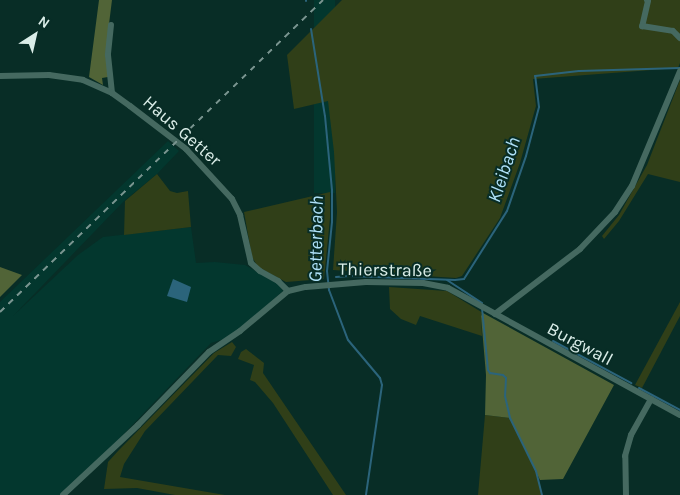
<!DOCTYPE html>
<meta charset="utf-8">
<style>
body{margin:0}
#map{position:relative;width:680px;height:495px;overflow:hidden;background:#082d26;font-family:Karla,sans-serif}
div>[style]{position:absolute}
.built>*{inset:0;background:#03372e;transform-origin:0 0}
.green>*{inset:0;background:#303f18}
.forest>*{inset:0;background:#516437}
.water>*{inset:0;background:#2b647b}
.stream>*{height:2px;margin:-1px;padding:0 1px;transform-origin:1px;border-radius:1px;background:#2b647b}
.minor>*{height:6px;margin:-3px;padding:0 3px;transform-origin:3px;border-radius:3px;background:#456960}
.rail>*{height:2px;margin-top:-1px;transform-origin:0;background:repeating-linear-gradient(90deg,#7a9590 0 6px,transparent 0 12px)}
span{translate:-50% -50%;white-space:nowrap;text-align:center;line-height:1.15;-webkit-text-stroke:4px #082d26;paint-order:stroke}
.street-label{font-size:18px;color:#daede8}
.water-label{font-size:19px;color:#afe1f8;font-style:italic}
.north{position:absolute;left:10px;top:10px;width:50px;height:50px;-webkit-text-stroke:4px #082d26;paint-order:stroke;rotate:35deg;font-size:14px;font-weight:700;line-height:20px;text-align:center;color:#daede8}
.north::after{content:'';display:block;margin:auto;width:18px;height:22px;background:#daede8;clip-path:polygon(50% 0,100% 100%,50% 72%,0 100%)}
</style>
<div id="map">
<div class="built">
<div style="left:314px;top:0;width:21px;height:193px"></div>
<div style="clip-path:polygon(168px 141px,179px 151px,157px 174px,124px 201px,13px 316px,78px 255px,103px 237px,191px 227px,196px 263px,215px 262px,245px 265px,278px 284px,283px 291px,241px 328px,224px 339px,211px 343px,116px 442px,59px 495px,0 495px,0 302px)"></div>
</div>
<div class="green">
<div style="clip-path:polygon(342px 0,680px 0,680px 63px,678px 68px,533px 79px,536px 106px,520px 163px,500px 218px,462px 276px,456px 278px,333px 270px,337px 212px,334px 152px,328px 101px,294px 109px,287px 55px)"></div>
<div style="clip-path:polygon(680px 80px,680px 182px,648px 174px,619px 221px,604px 239px,602px 236px,619px 215px,647px 165px)"></div>
<div style="clip-path:polygon(157px 174px,170px 191px,177px 193px,188px 191px,191px 227px,124px 235px,125px 201px)"></div>
<div style="clip-path:polygon(330px 192px,330px 218px,324px 279px,286px 282px,258px 267px,252px 257px,244px 212px)"></div>
<div style="clip-path:polygon(389px 287px,447px 291px,483px 313px,481px 316px,482px 336px,420px 316px,416px 325px,401px 319px,390px 309px)"></div>
<div style="clip-path:polygon(680px 302px,680px 316px,642px 388px,635px 385px)"></div>
<div style="clip-path:polygon(232px 342px,236px 347px,231px 356px,218px 355px,145px 431px,124px 464px,120px 477px,225px 495px,175px 495px,137px 488px,104px 489px,108px 462px,118px 451px,214px 353px)"></div>
<div style="clip-path:polygon(246px 349px,264px 363px,263px 373px,346px 495px,333px 495px,273px 403px,255px 382px,250px 380px,254px 365px,238px 359px,241px 352px)"></div>
<div style="clip-path:polygon(485px 415px,510px 418px,536px 471px,542px 495px,478px 495px)"></div>
</div>
<div class="forest">
<div style="clip-path:polygon(99px 0,112px 0,109px 24px,108px 77px,102px 78px,103px 85px,89px 77px)"></div>
<div style="clip-path:polygon(0 267px,22px 275px,0 297px)"></div>
<div style="clip-path:polygon(483px 313px,614px 385px,563px 479px,540px 480px,510px 418px,485px 415px,486px 375px,481px 316px)"></div>
</div>
<div class="water">
<div style="clip-path:polygon(173px 279px,191px 287px,187px 302px,167px 296px)"></div>
</div>
<div class="stream">
<div style="left:306px;top:0;width:1px;rotate:90deg"></div>
<div style="left:311px;top:29px;width:88px;rotate:80.9deg"></div>
<div style="left:325px;top:116px;width:74px;rotate:84.6deg"></div>
<div style="left:332px;top:190px;width:32px;rotate:90deg"></div>
<div style="left:332px;top:222px;width:49px;rotate:95.8deg"></div>
<div style="left:327px;top:271px;width:19px;rotate:84deg"></div>
<div style="left:329px;top:290px;width:53px;rotate:69.2deg"></div>
<div style="left:348px;top:340px;width:50px;rotate:49.9deg"></div>
<div style="left:380px;top:378px;width:7px;rotate:74deg"></div>
<div style="left:382px;top:385px;width:111px;rotate:98.3deg"></div>
<div style="left:336px;top:277px;width:13px;rotate:-4deg"></div>
<div style="left:349px;top:276px;width:106px;rotate:2.2deg"></div>
<div style="left:455px;top:280px;width:9px;rotate:-6deg"></div>
<div style="left:464px;top:279px;width:80px;rotate:-57.7deg"></div>
<div style="left:507px;top:211px;width:58px;rotate:-70.9deg"></div>
<div style="left:526px;top:156px;width:51px;rotate:-75.1deg"></div>
<div style="left:539px;top:107px;width:31px;rotate:-97deg"></div>
<div style="left:535px;top:76px;width:44px;rotate:-6.5deg"></div>
<div style="left:579px;top:71px;width:101px;rotate:-1.7deg"></div>
<div style="left:447px;top:280px;width:42px;rotate:33.3deg"></div>
<div style="left:482px;top:308px;width:62px;rotate:84.5deg"></div>
<div style="left:488px;top:370px;width:4px;rotate:56deg"></div>
<div style="left:490px;top:373px;width:13px;rotate:9deg"></div>
<div style="left:503px;top:375px;width:4px;rotate:45deg"></div>
<div style="left:506px;top:378px;width:18px;rotate:93deg"></div>
<div style="left:505px;top:396px;width:23px;rotate:77deg"></div>
<div style="left:510px;top:418px;width:59px;rotate:63.9deg"></div>
<div style="left:536px;top:471px;width:25px;rotate:76deg"></div>
<div style="left:553px;top:341px;width:89px;rotate:28.3deg"></div>
<div style="left:639px;top:388px;width:47px;rotate:28.2deg"></div>
</div>
<div class="minor">
<div style="left:647px;top:0;width:1px;rotate:45deg"></div>
<div style="left:648px;top:1px;width:26px;rotate:103deg"></div>
<div style="left:642px;top:26px;width:31px;rotate:9deg"></div>
<div style="left:673px;top:31px;width:10px;rotate:45deg"></div>
<div style="left:111px;top:25px;width:30px;rotate:96deg"></div>
<div style="left:108px;top:55px;width:38px;rotate:84deg"></div>
<div style="left:0;top:76px;width:49px;rotate:-1.2deg"></div>
<div style="left:49px;top:75px;width:34px;rotate:8deg"></div>
<div style="left:83px;top:80px;width:32px;rotate:24deg"></div>
<div style="left:112px;top:93px;width:22px;rotate:36deg"></div>
<div style="left:130px;top:106px;width:71px;rotate:37.5deg"></div>
<div style="left:186px;top:149px;width:68px;rotate:47.4deg"></div>
<div style="left:232px;top:199px;width:18px;rotate:63deg"></div>
<div style="left:240px;top:215px;width:49px;rotate:77.1deg"></div>
<div style="left:251px;top:263px;width:12px;rotate:42deg"></div>
<div style="left:260px;top:271px;width:21px;rotate:29deg"></div>
<div style="left:278px;top:281px;width:14px;rotate:45deg"></div>
<div style="left:495px;top:314px;width:107px;rotate:-37.4deg"></div>
<div style="left:580px;top:249px;width:51px;rotate:-46.6deg"></div>
<div style="left:615px;top:212px;width:31px;rotate:-57deg"></div>
<div style="left:632px;top:186px;width:125px;rotate:-67.3deg"></div>
<div style="left:63px;top:495px;width:103px;rotate:-43deg"></div>
<div style="left:138px;top:425px;width:102px;rotate:-45.8deg"></div>
<div style="left:209px;top:352px;width:37px;rotate:-34deg"></div>
<div style="left:240px;top:331px;width:62px;rotate:-39.8deg"></div>
<div style="left:288px;top:291px;width:18px;rotate:-13deg"></div>
<div style="left:306px;top:287px;width:60px;rotate:-4.8deg"></div>
<div style="left:366px;top:282px;width:57px;rotate:1deg"></div>
<div style="left:423px;top:283px;width:25px;rotate:11deg"></div>
<div style="left:448px;top:288px;width:264px;rotate:28.7deg"></div>
<div style="left:626px;top:495px;width:39px;rotate:-91deg"></div>
<div style="left:625px;top:456px;width:22px;rotate:-74deg"></div>
<div style="left:631px;top:435px;width:41px;rotate:-60.9deg"></div>
</div>
<div class="rail">
<div style="left:0;top:312px;width:449px;rotate:-44deg"></div>
</div>
<div class="street-label">
<span style="left:182px;top:131px;rotate:41deg">Haus Getter</span>
<span style="left:385px;top:270px;rotate:1deg">Thierstraße</span>
<span style="left:580px;top:344px;rotate:28deg">Burgwall</span>
</div>
<div class="water-label">
<span style="left:505px;top:170px;rotate:-72deg">Kleibach</span>
<span style="left:317px;top:239px;rotate:-89deg">Getterbach</span>
</div>
<div class="north">N</div>
</div>
